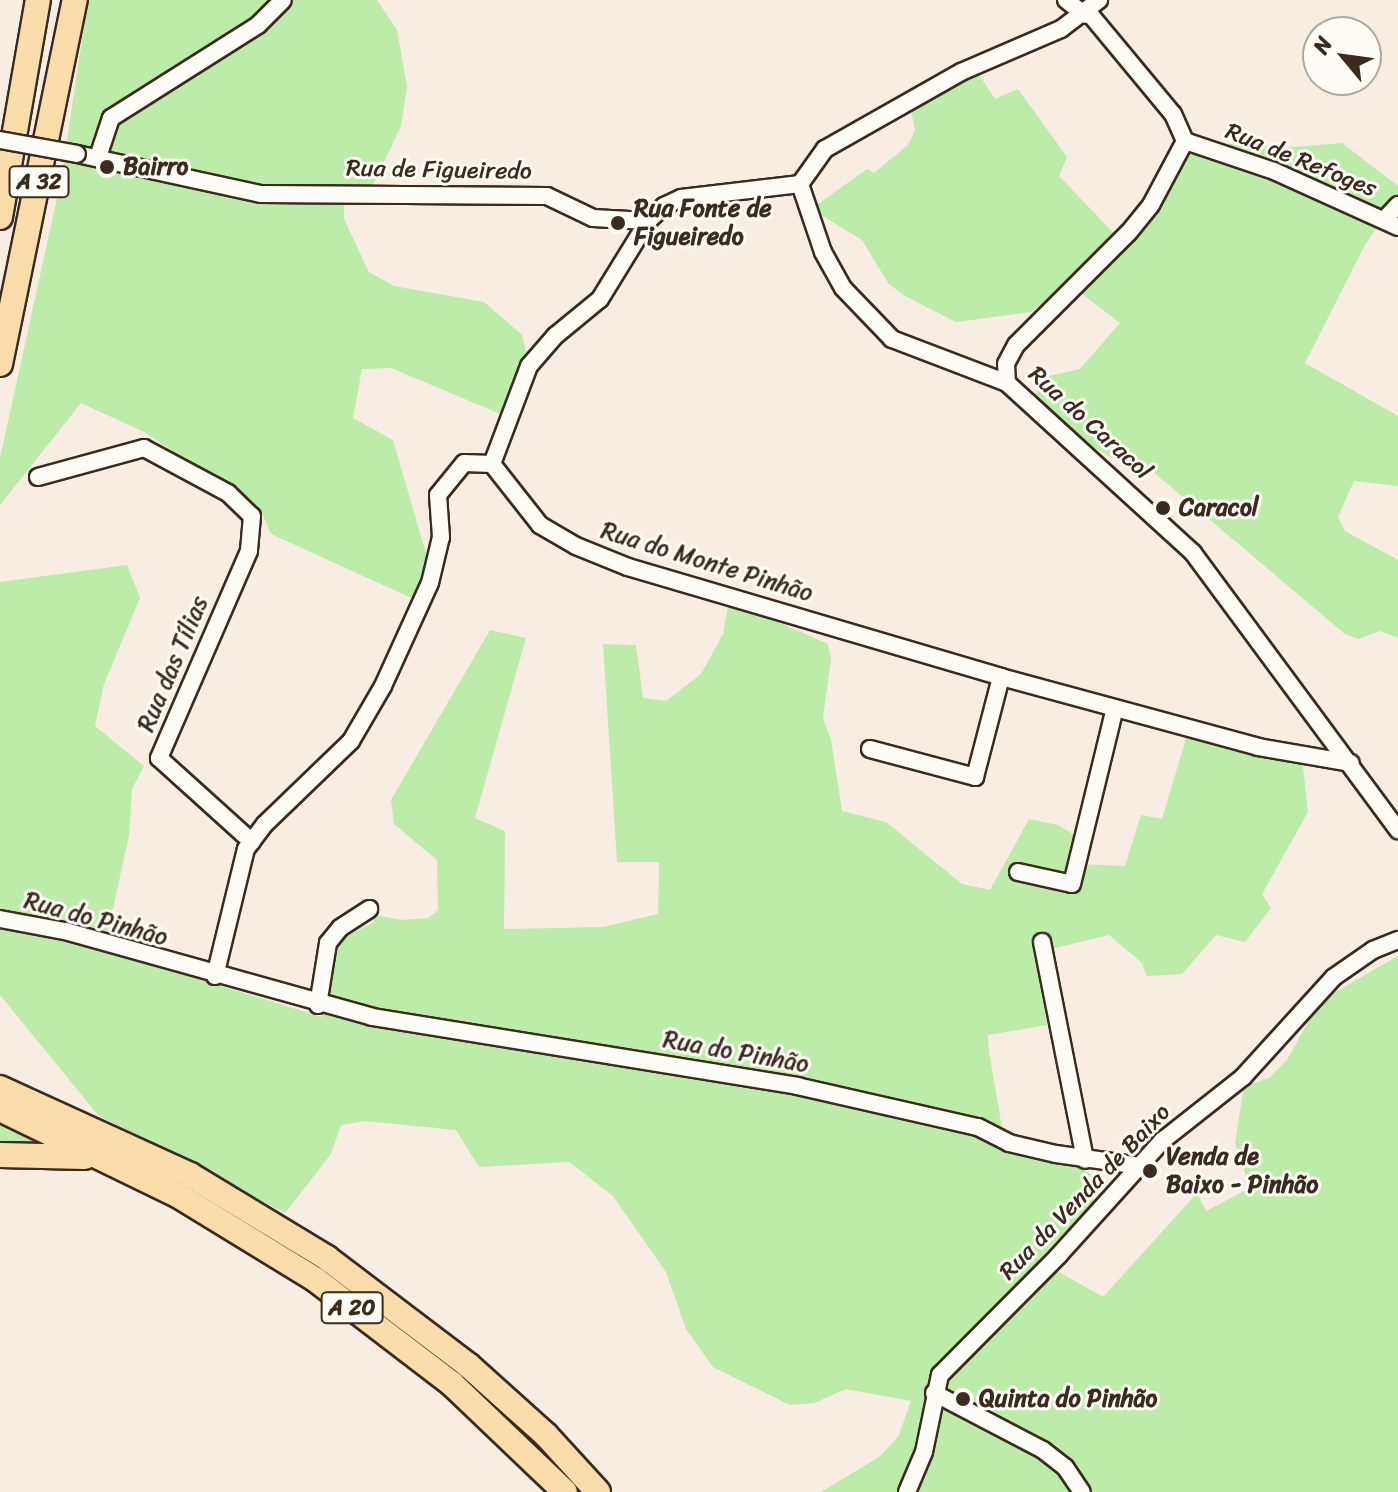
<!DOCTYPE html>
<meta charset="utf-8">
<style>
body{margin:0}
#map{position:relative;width:1398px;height:1492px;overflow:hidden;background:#f7ede2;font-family:Sriracha,sans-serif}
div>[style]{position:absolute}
.green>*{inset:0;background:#bdebaa}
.roads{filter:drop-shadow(2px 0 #3b2a1e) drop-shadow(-2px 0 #3b2a1e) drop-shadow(0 2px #3b2a1e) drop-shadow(0 -2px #3b2a1e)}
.minor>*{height:16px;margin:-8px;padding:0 8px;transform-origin:8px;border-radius:8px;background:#fdfcf7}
.highway>*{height:24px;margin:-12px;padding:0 12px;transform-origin:12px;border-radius:12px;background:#fbddab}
.bridges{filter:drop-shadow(2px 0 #3b2a1e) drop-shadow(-2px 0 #3b2a1e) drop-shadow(0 2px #3b2a1e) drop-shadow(0 -2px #3b2a1e)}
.minor-bridge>*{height:16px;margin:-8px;padding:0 8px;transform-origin:8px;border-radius:8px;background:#fdfcf7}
.dots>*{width:22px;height:22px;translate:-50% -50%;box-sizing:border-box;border:4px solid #fdfcf7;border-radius:50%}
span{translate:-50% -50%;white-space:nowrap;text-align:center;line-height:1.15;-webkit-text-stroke:6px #fdfcf7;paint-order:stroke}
.shield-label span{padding:2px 6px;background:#fdfcf7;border:2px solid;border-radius:6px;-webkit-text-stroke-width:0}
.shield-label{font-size:22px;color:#3b2a1e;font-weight:700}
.street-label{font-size:24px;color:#3b2a1e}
.poi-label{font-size:24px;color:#3b2a1e;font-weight:700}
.left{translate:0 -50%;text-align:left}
.north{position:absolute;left:1302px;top:16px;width:80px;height:80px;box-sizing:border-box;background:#fdfcf7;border:2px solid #afa8a0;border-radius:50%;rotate:299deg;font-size:22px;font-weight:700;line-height:32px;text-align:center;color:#3b2a1e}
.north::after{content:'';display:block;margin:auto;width:28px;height:36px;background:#3b2a1e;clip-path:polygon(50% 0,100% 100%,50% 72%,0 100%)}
</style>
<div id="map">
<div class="green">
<div style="clip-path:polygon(88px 0,377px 0,397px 30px,407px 87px,401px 126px,373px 185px,344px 203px,344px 219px,369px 272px,394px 286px,484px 302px,522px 335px,528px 358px,510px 418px,391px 368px,362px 369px,353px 418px,393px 440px,427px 557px,418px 601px,271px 534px,261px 511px,240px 496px,144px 432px,81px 403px,0 505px,0 458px,61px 180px)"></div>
<div style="clip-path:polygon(976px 70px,995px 99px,1018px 89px,1067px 157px,1059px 176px,1124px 244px,1185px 142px,1294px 147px,1342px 143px,1398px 186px,1398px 197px,1365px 245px,1305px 363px,1398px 416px,1398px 486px,1354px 481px,1338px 517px,1345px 531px,1398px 560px,1398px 638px,1380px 631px,1358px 639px,1345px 634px,1145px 465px,1125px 465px,1084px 442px,1035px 394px,1049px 376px,1080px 369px,1120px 323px,1068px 283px,1031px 312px,956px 322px,903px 295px,888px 283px,862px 240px,811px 209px,867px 169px,874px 173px,908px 145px,915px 130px,910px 106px)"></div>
<div style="clip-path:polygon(127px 565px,140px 598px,104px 684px,95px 726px,144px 766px,132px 789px,129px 835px,104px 950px,322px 1017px,334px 943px,374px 922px,371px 914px,401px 920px,428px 918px,438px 910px,437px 860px,394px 824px,391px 800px,490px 630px,526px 638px,475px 818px,505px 831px,504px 929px,603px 927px,658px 914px,659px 862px,617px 862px,603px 644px,636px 645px,643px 698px,666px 701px,701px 674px,723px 634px,729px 601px,828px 644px,831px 659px,823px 718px,831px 740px,842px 811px,886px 822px,962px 884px,990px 890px,1029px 819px,1058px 825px,1076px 836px,1070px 857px,1080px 864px,1125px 866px,1141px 815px,1162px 819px,1187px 735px,1308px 755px,1303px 767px,1308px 812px,1262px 894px,1271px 908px,1245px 942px,1216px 935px,1182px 974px,1147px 976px,1142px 963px,1109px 935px,1035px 953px,1047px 1025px,988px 1035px,989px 1052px,1006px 1151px,1079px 1168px,1090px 1173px,1095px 1187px,1093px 1203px,1038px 1260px,1103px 1297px,1197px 1193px,1206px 1211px,1250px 1188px,1235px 1143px,1244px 1086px,1269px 1078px,1287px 1060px,1314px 1011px,1337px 991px,1398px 956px,1398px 1492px,821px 1492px,879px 1457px,898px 1437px,911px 1401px,846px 1389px,814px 1403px,790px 1405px,713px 1367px,686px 1329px,666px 1272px,613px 1196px,569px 1162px,479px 1167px,456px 1130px,365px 1121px,341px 1125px,331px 1154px,285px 1213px,98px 1115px,0 995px,0 582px)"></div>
<div style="clip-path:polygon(0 1125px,41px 1144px,0 1150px)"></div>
</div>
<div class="roads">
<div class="minor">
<div style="left:1066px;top:0;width:24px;rotate:38deg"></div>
<div style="left:1089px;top:13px;width:131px;rotate:50.3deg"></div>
<div style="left:1173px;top:114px;width:30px;rotate:66deg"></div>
<div style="left:1185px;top:141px;width:72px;rotate:118deg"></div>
<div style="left:1151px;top:205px;width:36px;rotate:129deg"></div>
<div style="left:1128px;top:233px;width:158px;rotate:135deg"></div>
<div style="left:1016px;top:345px;width:21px;rotate:118deg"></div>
<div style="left:1006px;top:364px;width:19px;rotate:87deg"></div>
<div style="left:1007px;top:383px;width:252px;rotate:42.4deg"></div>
<div style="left:1193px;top:553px;width:345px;rotate:53.5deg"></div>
<div style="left:1185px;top:141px;width:94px;rotate:18.6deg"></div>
<div style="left:1274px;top:171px;width:136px;rotate:24.3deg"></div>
<div style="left:77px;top:154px;width:188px;rotate:12.3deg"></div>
<div style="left:261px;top:194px;width:286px;rotate:0.4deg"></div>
<div style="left:547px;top:196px;width:51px;rotate:25.6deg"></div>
<div style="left:593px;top:218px;width:55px;rotate:3.1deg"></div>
<div style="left:98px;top:157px;width:41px;rotate:-71.6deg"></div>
<div style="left:111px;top:118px;width:174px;rotate:-32.3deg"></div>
<div style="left:258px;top:25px;width:35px;rotate:-45deg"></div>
<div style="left:800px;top:184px;width:72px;rotate:71.3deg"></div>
<div style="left:823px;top:252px;width:41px;rotate:60.9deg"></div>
<div style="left:843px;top:288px;width:71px;rotate:46.1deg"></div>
<div style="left:892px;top:339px;width:123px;rotate:20.9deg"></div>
<div style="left:1384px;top:220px;width:21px;rotate:-47deg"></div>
<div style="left:492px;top:464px;width:78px;rotate:51.8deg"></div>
<div style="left:540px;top:525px;width:42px;rotate:30.3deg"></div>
<div style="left:576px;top:546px;width:56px;rotate:22deg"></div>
<div style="left:628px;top:567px;width:389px;rotate:16.4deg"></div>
<div style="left:1001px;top:677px;width:266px;rotate:15.2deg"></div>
<div style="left:1258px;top:747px;width:94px;rotate:9.8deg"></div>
<div style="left:492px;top:464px;width:105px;rotate:-69.3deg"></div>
<div style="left:529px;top:366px;width:40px;rotate:-49deg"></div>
<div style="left:555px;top:336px;width:58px;rotate:-39.4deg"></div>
<div style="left:600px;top:299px;width:92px;rotate:-58.4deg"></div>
<div style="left:648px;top:221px;width:22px;rotate:-43deg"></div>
<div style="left:664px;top:206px;width:19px;rotate:-25deg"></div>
<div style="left:681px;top:198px;width:120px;rotate:-6.7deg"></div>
<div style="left:800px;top:184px;width:43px;rotate:-54.5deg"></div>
<div style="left:825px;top:149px;width:156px;rotate:-29.5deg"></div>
<div style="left:961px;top:72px;width:109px;rotate:-23.3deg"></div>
<div style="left:1061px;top:29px;width:48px;rotate:-37.3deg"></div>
<div style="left:38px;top:477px;width:110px;rotate:-15.3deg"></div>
<div style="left:144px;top:448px;width:95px;rotate:28.2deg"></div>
<div style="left:228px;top:493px;width:33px;rotate:44deg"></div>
<div style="left:252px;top:516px;width:35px;rotate:95deg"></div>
<div style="left:249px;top:551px;width:226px;rotate:113.5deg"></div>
<div style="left:159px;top:758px;width:125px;rotate:42.1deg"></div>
<div style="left:870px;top:749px;width:109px;rotate:14.9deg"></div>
<div style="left:975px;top:777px;width:103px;rotate:-75.4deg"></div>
<div style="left:1018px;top:872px;width:55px;rotate:12.5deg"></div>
<div style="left:1072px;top:884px;width:181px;rotate:-76.3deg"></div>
<div style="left:0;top:919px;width:66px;rotate:10.5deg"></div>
<div style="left:65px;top:931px;width:319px;rotate:15.6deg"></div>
<div style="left:372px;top:1017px;width:431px;rotate:9.2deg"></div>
<div style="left:797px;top:1086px;width:186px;rotate:12.8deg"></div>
<div style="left:978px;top:1127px;width:35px;rotate:27deg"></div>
<div style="left:1009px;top:1143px;width:48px;rotate:13.2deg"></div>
<div style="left:1056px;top:1154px;width:85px;rotate:8.1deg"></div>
<div style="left:1042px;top:942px;width:222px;rotate:78.8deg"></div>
<div style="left:215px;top:976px;width:131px;rotate:-76.3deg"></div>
<div style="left:246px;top:849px;width:31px;rotate:-53deg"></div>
<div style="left:265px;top:824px;width:120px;rotate:-44deg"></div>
<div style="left:351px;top:741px;width:64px;rotate:-59.8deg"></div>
<div style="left:383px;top:686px;width:113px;rotate:-65.5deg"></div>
<div style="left:430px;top:583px;width:47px;rotate:-76.6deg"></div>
<div style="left:441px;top:537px;width:42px;rotate:-94.1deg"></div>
<div style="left:438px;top:495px;width:41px;rotate:-50.9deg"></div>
<div style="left:464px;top:463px;width:28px;rotate:2deg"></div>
<div style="left:318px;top:1005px;width:63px;rotate:-80.8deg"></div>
<div style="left:328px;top:943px;width:19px;rotate:-51deg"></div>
<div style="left:340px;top:928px;width:35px;rotate:-33deg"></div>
<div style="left:934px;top:1393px;width:123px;rotate:27.6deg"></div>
<div style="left:1043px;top:1450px;width:28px;rotate:38deg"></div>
<div style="left:1065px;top:1467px;width:30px;rotate:56deg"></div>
<div style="left:907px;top:1492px;width:43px;rotate:-67deg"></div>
<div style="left:924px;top:1452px;width:79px;rotate:-78.3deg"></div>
<div style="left:940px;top:1375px;width:169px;rotate:-45.2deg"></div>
<div style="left:1059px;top:1255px;width:154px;rotate:-47.9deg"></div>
<div style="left:1162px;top:1141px;width:103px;rotate:-38.3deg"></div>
<div style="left:1243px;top:1077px;width:135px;rotate:-47.7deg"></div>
<div style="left:1334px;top:977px;width:47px;rotate:-34.7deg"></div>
<div style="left:1373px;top:950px;width:27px;rotate:-22deg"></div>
</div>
<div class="highway">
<div style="left:0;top:217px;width:220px;rotate:-80.1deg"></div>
<div style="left:0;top:364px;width:372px;rotate:-78.4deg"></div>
<div style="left:0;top:1088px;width:209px;rotate:24.6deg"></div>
<div style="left:190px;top:1175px;width:160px;rotate:31.2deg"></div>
<div style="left:327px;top:1258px;width:177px;rotate:37.2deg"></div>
<div style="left:468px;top:1365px;width:105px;rotate:41.9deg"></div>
<div style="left:546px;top:1435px;width:77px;rotate:47.6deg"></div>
<div style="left:0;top:1109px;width:199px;rotate:25.9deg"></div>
<div style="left:179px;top:1196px;width:161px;rotate:31.5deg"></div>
<div style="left:316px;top:1280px;width:171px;rotate:37.4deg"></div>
<div style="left:452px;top:1384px;width:156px;rotate:43.7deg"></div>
<div style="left:0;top:1155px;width:85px;rotate:1.3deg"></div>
</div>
</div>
<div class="bridges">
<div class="minor-bridge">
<div style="left:0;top:140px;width:78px;rotate:10.3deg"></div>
</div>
</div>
<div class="dots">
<div style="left:107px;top:167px;background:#3b2a1e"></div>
<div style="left:618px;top:223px;background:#3b2a1e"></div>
<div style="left:1163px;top:508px;background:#3b2a1e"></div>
<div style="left:1150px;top:1171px;background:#3b2a1e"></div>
<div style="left:963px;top:1399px;background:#3b2a1e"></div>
</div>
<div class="shield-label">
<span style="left:39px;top:182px">A 32</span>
<span style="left:352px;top:1308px">A 20</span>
</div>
<div class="street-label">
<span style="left:1301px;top:160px;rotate:22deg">Rua de Refoges</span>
<span style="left:439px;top:170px;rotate:1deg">Rua de Figueiredo</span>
<span style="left:1090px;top:423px;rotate:42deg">Rua do Caracol</span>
<span style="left:707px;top:562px;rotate:17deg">Rua do Monte Pinhão</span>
<span style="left:173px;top:664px;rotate:-67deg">Rua das Tílias</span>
<span style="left:96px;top:919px;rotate:15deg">Rua do Pinhão</span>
<span style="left:736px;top:1052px;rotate:10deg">Rua do Pinhão</span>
<span style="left:1085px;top:1192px;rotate:-46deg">Rua da Venda de Baixo</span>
</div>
<div class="poi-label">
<span class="left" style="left:123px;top:167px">Bairro</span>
<span class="left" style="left:634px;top:223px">Rua Fonte de<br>Figueiredo</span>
<span class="left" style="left:1179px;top:508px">Caracol</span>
<span class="left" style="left:1166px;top:1171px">Venda de<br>Baixo - Pinhão</span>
<span class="left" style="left:979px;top:1399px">Quinta do Pinhão</span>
</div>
<div class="north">N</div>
</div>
